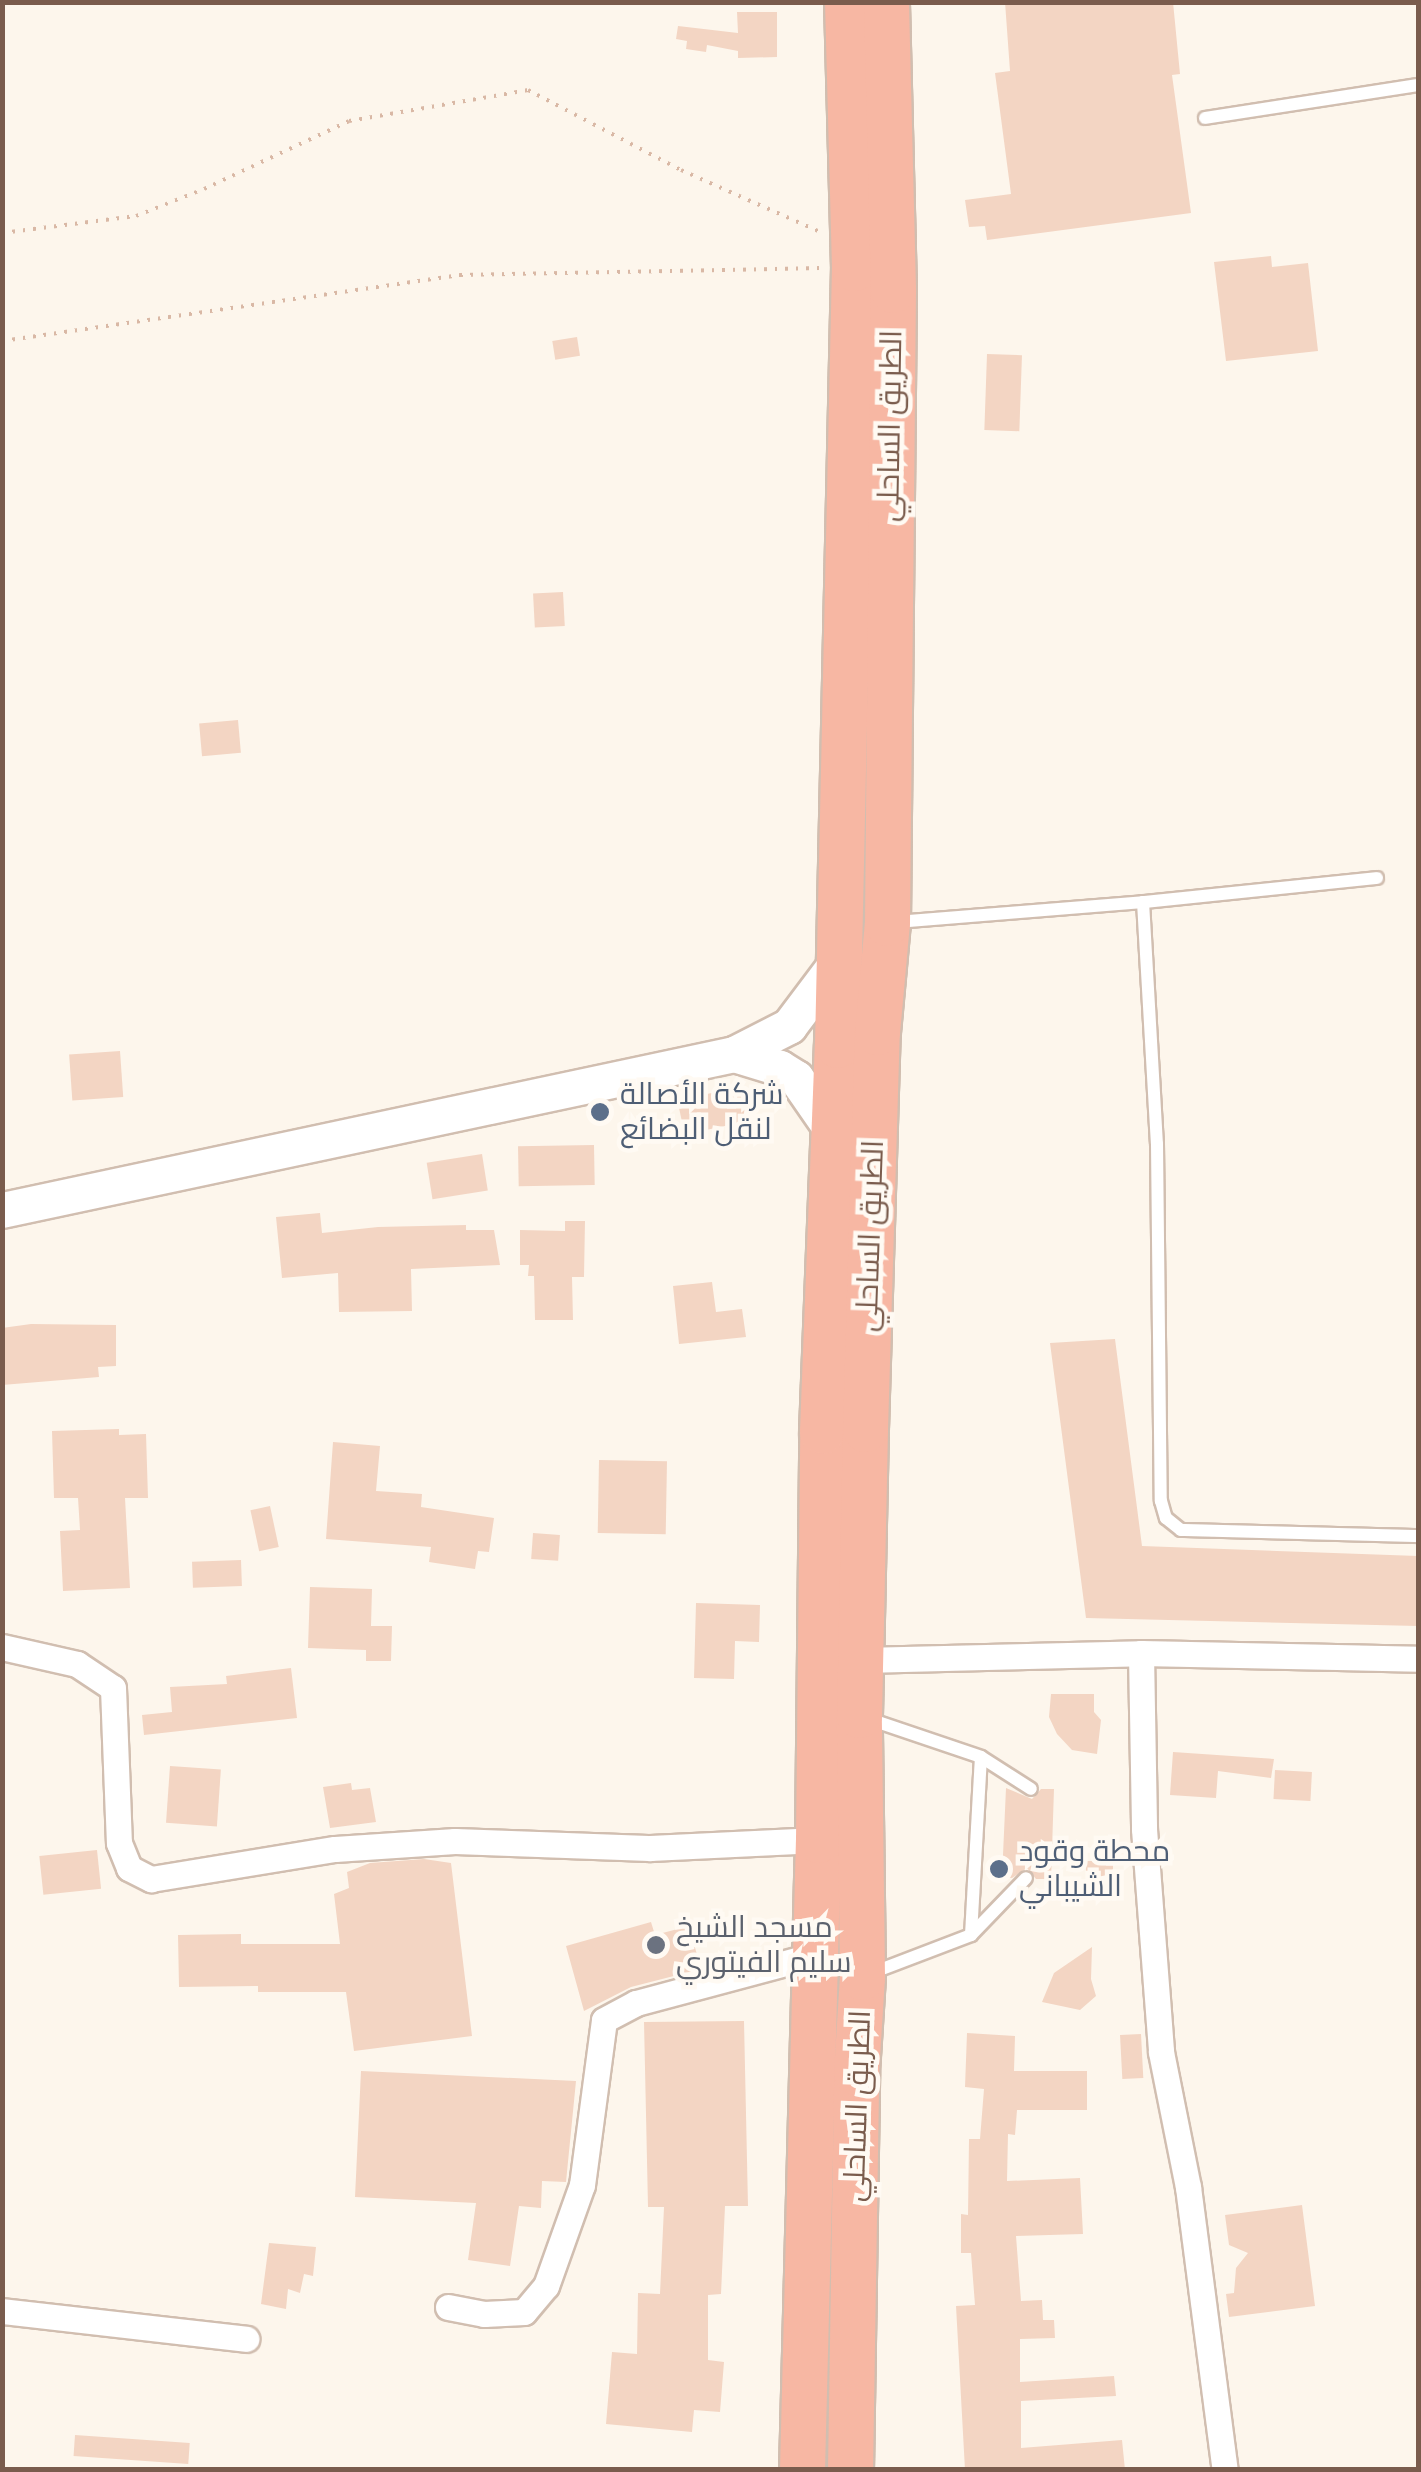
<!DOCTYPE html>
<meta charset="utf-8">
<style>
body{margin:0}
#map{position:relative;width:1421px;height:2472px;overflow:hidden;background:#fdf6ec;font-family:"Varela Round",Cairo,sans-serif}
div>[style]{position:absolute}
.building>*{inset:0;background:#f3d5c3;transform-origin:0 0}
.path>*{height:4px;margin-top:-2px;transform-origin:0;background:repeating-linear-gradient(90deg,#d9b8a5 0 2.5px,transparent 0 10.5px)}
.roads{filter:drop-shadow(2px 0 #d1beb0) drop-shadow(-2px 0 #d1beb0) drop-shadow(0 2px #d1beb0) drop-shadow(0 -2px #d1beb0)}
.lane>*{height:12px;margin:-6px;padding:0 6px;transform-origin:6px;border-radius:6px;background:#fff}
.street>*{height:25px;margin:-12.5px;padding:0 12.5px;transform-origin:12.5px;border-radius:12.5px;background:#fff}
.secondary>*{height:35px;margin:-17.5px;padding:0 17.5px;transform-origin:17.5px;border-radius:17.5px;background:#fff}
.highway>*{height:45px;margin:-22.5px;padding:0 22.5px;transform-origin:22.5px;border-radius:22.5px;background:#f7b7a3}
.dots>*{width:28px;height:28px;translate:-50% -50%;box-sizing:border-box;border:5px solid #fffaf3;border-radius:50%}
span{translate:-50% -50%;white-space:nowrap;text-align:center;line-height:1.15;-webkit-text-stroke:9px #fffaf3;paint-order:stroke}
.street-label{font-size:30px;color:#7a5c4d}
.service-label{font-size:30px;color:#4e5e75}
.left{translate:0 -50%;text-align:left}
.worship-label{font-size:30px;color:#5b616d}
.frame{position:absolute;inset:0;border:5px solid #7a5c4d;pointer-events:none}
</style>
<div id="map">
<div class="building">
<div style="clip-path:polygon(1005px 2px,1173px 2px,1180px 74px,1172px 75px,1191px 213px,987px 240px,985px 226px,969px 227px,965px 200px,1011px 194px,995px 73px,1010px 71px)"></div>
<div style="clip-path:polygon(737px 12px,777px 12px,777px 57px,738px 58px,738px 51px,707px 45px,706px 52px,686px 49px,687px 41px,676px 39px,678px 26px,738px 33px)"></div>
<div style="clip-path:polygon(1271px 256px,1272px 267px,1308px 263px,1318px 351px,1226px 361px,1214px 262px)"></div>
<div style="left:577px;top:337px;width:19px;height:25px;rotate:81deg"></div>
<div style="left:987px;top:354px;width:35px;height:76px;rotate:2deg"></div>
<div style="left:563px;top:592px;width:34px;height:30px;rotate:87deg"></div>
<div style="left:238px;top:720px;width:33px;height:39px;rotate:85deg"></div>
<div style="left:120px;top:1051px;width:46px;height:51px;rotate:86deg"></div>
<div style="left:740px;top:1087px;width:35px;height:64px;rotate:78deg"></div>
<div style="left:594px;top:1145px;width:40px;height:76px;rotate:89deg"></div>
<div style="left:482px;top:1154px;width:37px;height:56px;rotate:81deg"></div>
<div style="clip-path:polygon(320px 1213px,322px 1233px,378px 1227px,466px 1225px,466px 1230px,494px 1230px,500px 1265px,411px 1269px,412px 1311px,339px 1312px,338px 1273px,282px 1278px,276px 1217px)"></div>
<div style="clip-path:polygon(565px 1221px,585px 1221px,584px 1277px,572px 1277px,573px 1320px,535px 1320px,534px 1276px,528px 1276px,529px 1265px,520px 1265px,520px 1230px,565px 1231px)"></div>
<div style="clip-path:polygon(712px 1282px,716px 1312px,742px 1309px,746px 1337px,679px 1344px,673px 1286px)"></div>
<div style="clip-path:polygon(31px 1324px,116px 1325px,116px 1366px,98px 1367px,99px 1377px,2px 1385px,2px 1328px)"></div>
<div style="clip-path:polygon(1115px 1339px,1142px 1546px,1418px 1556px,1418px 1626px,1086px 1618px,1050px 1343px)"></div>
<div style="clip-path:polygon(119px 1429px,119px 1435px,146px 1434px,148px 1498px,125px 1498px,130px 1588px,63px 1591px,60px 1531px,80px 1530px,78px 1498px,54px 1498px,52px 1431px)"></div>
<div style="clip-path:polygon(333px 1442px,380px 1446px,376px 1491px,422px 1494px,421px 1507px,494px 1518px,489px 1552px,478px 1551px,475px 1569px,429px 1562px,431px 1547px,326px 1539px)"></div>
<div style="left:599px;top:1460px;width:68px;height:73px;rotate:1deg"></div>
<div style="left:270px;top:1506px;width:42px;height:20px;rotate:78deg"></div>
<div style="left:533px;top:1533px;width:27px;height:26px;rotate:4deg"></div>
<div style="left:241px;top:1560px;width:26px;height:49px;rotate:88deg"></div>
<div style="clip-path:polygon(310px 1587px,372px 1589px,371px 1626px,392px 1626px,391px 1661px,366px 1661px,366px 1650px,308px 1648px)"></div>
<div style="clip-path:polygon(696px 1603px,760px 1605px,759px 1642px,735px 1641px,734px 1679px,694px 1678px)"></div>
<div style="clip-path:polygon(291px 1668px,297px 1718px,144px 1735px,142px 1715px,172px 1712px,170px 1687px,227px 1684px,226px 1676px)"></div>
<div style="clip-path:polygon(1051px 1694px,1094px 1694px,1094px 1712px,1101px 1720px,1097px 1754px,1072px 1750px,1057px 1734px,1049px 1717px)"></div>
<div style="clip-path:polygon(1173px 1752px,1274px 1759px,1271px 1778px,1218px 1771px,1216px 1798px,1170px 1795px)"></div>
<div style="left:170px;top:1766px;width:51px;height:57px;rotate:4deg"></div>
<div style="left:1275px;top:1770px;width:37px;height:29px;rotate:3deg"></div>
<div style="clip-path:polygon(351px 1783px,352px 1790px,370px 1788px,376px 1822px,330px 1828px,323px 1787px)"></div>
<div style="clip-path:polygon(1006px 1788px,1032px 1799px,1041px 1789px,1054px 1789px,1051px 1879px,1036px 1879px,1027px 1868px,1012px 1878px,1002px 1877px)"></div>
<div style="left:97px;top:1850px;width:39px;height:58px;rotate:84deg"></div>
<div style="clip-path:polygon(424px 1859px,451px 1863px,472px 2036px,354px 2051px,346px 1992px,258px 1992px,258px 1986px,179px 1987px,178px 1935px,241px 1934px,241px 1944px,340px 1944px,334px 1894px,349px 1888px,347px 1872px,370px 1863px)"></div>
<div style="left:1113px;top:1861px;width:26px;height:27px;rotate:90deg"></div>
<div style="clip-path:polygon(651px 1922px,655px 1935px,689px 1926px,701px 1969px,631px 1987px,584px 2011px,566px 1946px)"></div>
<div style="clip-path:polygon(1092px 1947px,1091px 1979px,1096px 1996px,1080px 2010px,1042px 2002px,1054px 1973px)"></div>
<div style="clip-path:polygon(744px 2021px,748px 2206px,725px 2206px,721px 2294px,708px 2295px,708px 2360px,724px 2362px,720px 2412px,694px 2410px,692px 2432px,606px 2424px,612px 2352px,637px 2354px,638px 2293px,660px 2294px,664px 2207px,648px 2207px,644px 2022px)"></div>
<div style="clip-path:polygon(967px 2033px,1015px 2036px,1014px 2071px,1087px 2071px,1087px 2110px,1017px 2110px,1015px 2135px,1008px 2134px,1007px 2181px,1080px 2178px,1083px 2234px,1016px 2236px,1021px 2301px,1042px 2300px,1043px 2320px,1054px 2320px,1055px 2338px,1020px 2339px,1020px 2382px,1114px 2376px,1116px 2396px,1021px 2401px,1021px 2448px,1122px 2440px,1125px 2470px,965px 2470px,956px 2306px,975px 2305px,971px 2253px,961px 2253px,961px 2214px,968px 2215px,969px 2139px,980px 2139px,984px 2089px,965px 2087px)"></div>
<div style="left:1141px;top:2034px;width:44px;height:21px;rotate:87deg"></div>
<div style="clip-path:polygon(361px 2071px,576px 2081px,566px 2182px,542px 2181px,541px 2208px,519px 2206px,510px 2266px,468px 2260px,476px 2203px,355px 2197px)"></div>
<div style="clip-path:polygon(1302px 2205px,1315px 2306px,1229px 2317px,1226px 2294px,1234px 2293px,1236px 2268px,1248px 2253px,1229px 2245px,1225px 2215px)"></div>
<div style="clip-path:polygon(269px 2243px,316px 2247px,313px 2276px,304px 2274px,300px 2293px,288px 2289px,286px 2309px,261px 2304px)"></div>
<div style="left:75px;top:2435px;width:115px;height:21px;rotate:4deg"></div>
</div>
<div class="path">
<div style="left:2px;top:233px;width:135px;rotate:-7.2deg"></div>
<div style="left:136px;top:216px;width:73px;rotate:-21.7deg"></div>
<div style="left:204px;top:189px;width:160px;rotate:-25.1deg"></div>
<div style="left:349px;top:121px;width:182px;rotate:-9.8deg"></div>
<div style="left:528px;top:90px;width:173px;rotate:27.6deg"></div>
<div style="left:681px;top:170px;width:150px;rotate:24deg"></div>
<div style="left:2px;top:341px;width:463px;rotate:-8.2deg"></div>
<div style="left:460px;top:275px;width:360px;rotate:-1.1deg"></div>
</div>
<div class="roads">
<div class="lane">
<div style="left:1205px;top:118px;width:216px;rotate:-8.8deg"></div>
<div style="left:1377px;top:878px;width:235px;rotate:174.1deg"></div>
<div style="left:1143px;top:902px;width:242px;rotate:86.7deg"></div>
<div style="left:1157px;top:1144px;width:357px;rotate:89.4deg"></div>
<div style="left:1161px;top:1501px;width:18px;rotate:74deg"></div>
<div style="left:1166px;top:1518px;width:19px;rotate:39deg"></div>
<div style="left:1181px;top:1530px;width:237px;rotate:1.5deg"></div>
<div style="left:896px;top:922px;width:248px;rotate:-4.6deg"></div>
<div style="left:866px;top:1718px;width:121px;rotate:18.7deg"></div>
<div style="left:981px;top:1757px;width:59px;rotate:32.6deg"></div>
<div style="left:971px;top:1935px;width:178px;rotate:-86.8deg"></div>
<div style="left:869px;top:1974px;width:109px;rotate:-20.9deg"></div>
<div style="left:971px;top:1935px;width:79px;rotate:-46deg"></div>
</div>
<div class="street">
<div style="left:2px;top:1647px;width:77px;rotate:12.8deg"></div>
<div style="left:77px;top:1664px;width:43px;rotate:33.7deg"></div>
<div style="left:113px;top:1688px;width:155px;rotate:87.8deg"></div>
<div style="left:119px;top:1843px;width:27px;rotate:68deg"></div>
<div style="left:129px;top:1868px;width:25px;rotate:27deg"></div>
<div style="left:151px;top:1879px;width:186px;rotate:-9.3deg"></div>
<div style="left:335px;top:1849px;width:120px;rotate:-3.8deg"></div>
<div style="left:455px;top:1841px;width:195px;rotate:2.1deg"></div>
<div style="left:650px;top:1848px;width:168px;rotate:-2.7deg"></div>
<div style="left:1141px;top:1653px;width:176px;rotate:89deg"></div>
<div style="left:1144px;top:1829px;width:224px;rotate:85.6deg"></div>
<div style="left:1161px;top:2052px;width:138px;rotate:78.7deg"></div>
<div style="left:1188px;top:2187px;width:285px;rotate:82.6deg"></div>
<div style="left:862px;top:1660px;width:279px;rotate:-1.4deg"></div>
<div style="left:1141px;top:1653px;width:277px;rotate:1.2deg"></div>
<div style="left:448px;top:2307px;width:37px;rotate:11deg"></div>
<div style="left:484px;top:2314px;width:40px;rotate:-2.9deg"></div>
<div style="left:524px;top:2312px;width:34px;rotate:-50deg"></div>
<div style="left:546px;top:2286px;width:107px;rotate:-70.4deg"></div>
<div style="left:582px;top:2185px;width:166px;rotate:-82.4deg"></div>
<div style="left:604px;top:2020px;width:36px;rotate:-28deg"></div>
<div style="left:636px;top:2003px;width:185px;rotate:-15deg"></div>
<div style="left:2px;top:2311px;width:246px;rotate:6.5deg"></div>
</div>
<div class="secondary">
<div style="left:734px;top:1054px;width:48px;rotate:16.9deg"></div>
<div style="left:780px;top:1068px;width:19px;rotate:32deg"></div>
<div style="left:796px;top:1078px;width:67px;rotate:55.4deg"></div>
<div style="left:2px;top:1210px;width:748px;rotate:-12.03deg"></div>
<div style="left:734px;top:1054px;width:62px;rotate:-27deg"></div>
<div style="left:789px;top:1026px;width:81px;rotate:-53deg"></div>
</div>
<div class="highway">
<div style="left:802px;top:2470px;width:630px;rotate:-88.55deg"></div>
<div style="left:818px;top:1840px;width:409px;rotate:-89.4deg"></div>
<div style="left:822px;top:1431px;width:386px;rotate:-87.8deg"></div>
<div style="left:837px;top:1045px;width:777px;rotate:-88.75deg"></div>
<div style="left:854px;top:268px;width:266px;rotate:-91.5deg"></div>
<div style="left:850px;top:2470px;width:398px;rotate:-89.1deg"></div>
<div style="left:856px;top:2072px;width:95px;rotate:-86.4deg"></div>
<div style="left:862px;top:1977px;width:262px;rotate:-90.7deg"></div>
<div style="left:859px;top:1715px;width:286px;rotate:-88.8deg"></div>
<div style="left:865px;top:1429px;width:397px;rotate:-88.3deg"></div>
<div style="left:877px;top:1032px;width:109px;rotate:-84.8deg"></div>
<div style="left:887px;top:923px;width:633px;rotate:-89.46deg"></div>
<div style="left:893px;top:290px;width:288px;rotate:-91.4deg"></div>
</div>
</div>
<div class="dots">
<div style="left:600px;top:1112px;background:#5c6f8a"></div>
<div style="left:999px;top:1869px;background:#5c6f8a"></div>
<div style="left:656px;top:1945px;background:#6b7280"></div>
</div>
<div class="street-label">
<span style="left:891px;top:426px;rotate:-89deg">الطريق الساحلي</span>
<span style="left:871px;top:1236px;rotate:-88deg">الطريق الساحلي</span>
<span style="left:858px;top:2106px;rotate:-88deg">الطريق الساحلي</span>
</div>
<div class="service-label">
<span class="left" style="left:620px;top:1112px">شركة الأصالة<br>لنقل البضائع</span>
<span class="left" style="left:1019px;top:1869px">محطة وقود<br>الشيباني</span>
</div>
<div class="worship-label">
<span class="left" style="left:676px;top:1945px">مسجد الشيخ<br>سليم الفيتوري</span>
</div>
<div class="frame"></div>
</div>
